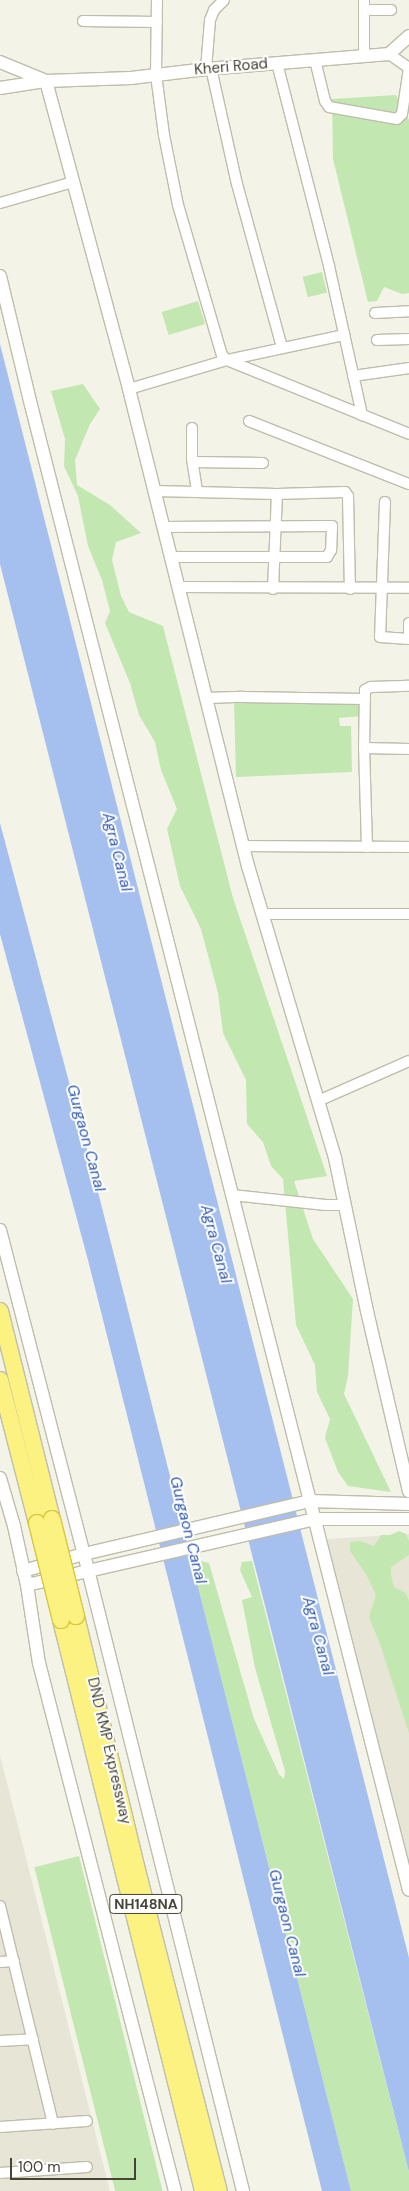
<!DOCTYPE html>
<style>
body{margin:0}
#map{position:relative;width:409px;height:2191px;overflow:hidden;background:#f3f3e8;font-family:"DM Sans",sans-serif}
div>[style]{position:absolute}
.residential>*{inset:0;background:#e7e6d6}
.green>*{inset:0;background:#c2e7b1;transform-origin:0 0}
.water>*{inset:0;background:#a5bfef}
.roads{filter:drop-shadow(1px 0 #bfbdaa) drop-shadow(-1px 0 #bfbdaa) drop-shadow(0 1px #bfbdaa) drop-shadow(0 -1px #bfbdaa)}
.minor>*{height:10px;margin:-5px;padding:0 5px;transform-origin:5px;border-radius:5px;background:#fff}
.tertiary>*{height:12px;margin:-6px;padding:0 6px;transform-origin:6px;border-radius:6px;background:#fff}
.trunk>*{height:16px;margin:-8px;padding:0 8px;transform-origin:8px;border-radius:8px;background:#fbf282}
.bridges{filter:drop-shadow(1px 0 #d9c63b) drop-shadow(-1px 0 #d9c63b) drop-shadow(0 1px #d9c63b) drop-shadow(0 -1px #d9c63b)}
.trunk-bridge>*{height:16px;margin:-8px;padding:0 8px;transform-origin:8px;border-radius:8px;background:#fbf282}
span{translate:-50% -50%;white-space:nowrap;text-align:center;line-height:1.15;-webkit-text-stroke:4px #fff;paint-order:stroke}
.shield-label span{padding:1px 4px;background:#fff;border:1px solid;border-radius:4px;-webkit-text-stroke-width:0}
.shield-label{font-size:14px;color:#464436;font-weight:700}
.street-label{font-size:15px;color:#464436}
.water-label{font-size:16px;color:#325cb0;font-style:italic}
.scale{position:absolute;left:10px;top:2158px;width:126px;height:22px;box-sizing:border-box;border:2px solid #464436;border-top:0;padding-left:6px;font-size:15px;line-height:18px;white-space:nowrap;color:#464436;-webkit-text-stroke:4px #fff;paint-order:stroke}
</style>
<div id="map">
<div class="residential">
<div style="clip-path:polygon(409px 1534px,409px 1870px,327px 1539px)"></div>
<div style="clip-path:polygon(0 1755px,110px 2191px,0 2191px)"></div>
</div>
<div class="green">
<div style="clip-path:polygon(396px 95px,409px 120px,409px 293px,402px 294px,384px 287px,377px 301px,368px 302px,333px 159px,332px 99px)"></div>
<div style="left:322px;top:272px;width:21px;height:20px;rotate:76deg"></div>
<div style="left:198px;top:301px;width:24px;height:38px;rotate:73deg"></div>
<div style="clip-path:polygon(83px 384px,100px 409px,90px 424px,75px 460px,77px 485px,110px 505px,141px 533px,116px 542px,112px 560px,121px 596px,129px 612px,163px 626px,233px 898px,327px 1176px,294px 1181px,313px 1239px,353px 1299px,348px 1376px,344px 1394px,391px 1492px,348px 1486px,338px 1472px,325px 1438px,330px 1419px,317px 1392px,315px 1365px,296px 1325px,283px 1179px,271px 1166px,263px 1142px,247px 1124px,246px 1080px,223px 1033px,218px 993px,201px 929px,180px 886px,167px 829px,177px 809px,161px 770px,155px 742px,139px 715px,130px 683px,105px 623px,110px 611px,102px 580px,88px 546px,78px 496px,64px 466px,65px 439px,51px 391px)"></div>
<div style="clip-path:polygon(362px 695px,363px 716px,339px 718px,340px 726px,351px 726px,352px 772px,236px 777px,234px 700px)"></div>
<div style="clip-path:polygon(399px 1531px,406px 1534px,409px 1541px,409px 1555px,391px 1567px,391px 1575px,394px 1587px,406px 1593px,409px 1601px,409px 1733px,380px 1644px,369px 1617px,376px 1595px,366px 1574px,350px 1551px,350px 1542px,360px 1541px,374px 1546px,381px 1535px,390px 1535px)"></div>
<div style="clip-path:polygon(191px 1559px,209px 1563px,254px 1719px,279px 1774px,284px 1779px,285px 1771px,255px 1668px,242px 1600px,252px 1597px,240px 1570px,242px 1562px,252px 1561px,409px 2172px,409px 2191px,351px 2191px)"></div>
<div style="left:79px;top:1856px;width:346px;height:46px;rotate:76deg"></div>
</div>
<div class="water">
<div style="clip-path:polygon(0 344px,409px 1958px,409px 2172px,0 564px)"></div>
<div style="clip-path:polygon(0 823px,94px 1176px,351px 2191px,322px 2191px,88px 1260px,0 934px)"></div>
</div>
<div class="roads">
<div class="minor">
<div style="left:157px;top:0;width:75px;rotate:90.8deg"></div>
<div style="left:156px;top:75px;width:61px;rotate:82.4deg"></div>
<div style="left:164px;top:135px;width:71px;rotate:78.7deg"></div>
<div style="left:178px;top:205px;width:156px;rotate:73.7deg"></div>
<div style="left:222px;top:355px;width:7px;rotate:45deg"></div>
<div style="left:227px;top:360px;width:196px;rotate:22.1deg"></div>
<div style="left:364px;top:10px;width:27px"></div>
<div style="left:83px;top:21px;width:74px;rotate:0.8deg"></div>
<div style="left:389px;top:54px;width:24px;rotate:35deg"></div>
<div style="left:364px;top:55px;width:55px;rotate:-90deg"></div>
<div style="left:315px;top:60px;width:42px;rotate:76.3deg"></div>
<div style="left:325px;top:101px;width:7px;rotate:56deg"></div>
<div style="left:329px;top:107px;width:69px;rotate:10deg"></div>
<div style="left:397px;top:119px;width:7px;rotate:-45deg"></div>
<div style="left:402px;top:114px;width:47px;rotate:-81.3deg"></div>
<div style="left:277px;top:63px;width:210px;rotate:75.6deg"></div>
<div style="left:329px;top:266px;width:153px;rotate:77.5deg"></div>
<div style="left:211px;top:68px;width:119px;rotate:77.4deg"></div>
<div style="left:237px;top:184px;width:169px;rotate:74.6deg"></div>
<div style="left:206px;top:69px;width:49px;rotate:-85.3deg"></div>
<div style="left:210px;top:20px;width:11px;rotate:-68deg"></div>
<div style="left:214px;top:10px;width:14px;rotate:-45deg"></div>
<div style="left:0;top:203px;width:76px;rotate:-16deg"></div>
<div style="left:375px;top:313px;width:34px;rotate:-3deg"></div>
<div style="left:377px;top:340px;width:32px;rotate:-2deg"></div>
<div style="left:353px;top:376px;width:57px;rotate:-8.1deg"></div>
<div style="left:129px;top:389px;width:102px;rotate:-16.5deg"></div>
<div style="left:227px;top:360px;width:120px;rotate:-12.1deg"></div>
<div style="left:249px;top:421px;width:172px;rotate:21.5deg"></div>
<div style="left:192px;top:428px;width:31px;rotate:90deg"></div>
<div style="left:192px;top:459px;width:33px;rotate:81deg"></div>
<div style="left:193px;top:462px;width:70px;rotate:0.8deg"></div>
<div style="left:155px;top:491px;width:122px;rotate:1.4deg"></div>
<div style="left:277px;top:494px;width:68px;rotate:-1.7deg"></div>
<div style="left:345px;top:492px;width:5px;rotate:53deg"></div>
<div style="left:348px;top:496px;width:93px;rotate:88.8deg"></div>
<div style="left:385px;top:502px;width:135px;rotate:92.1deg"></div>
<div style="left:380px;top:637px;width:29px;rotate:4deg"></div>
<div style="left:163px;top:527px;width:169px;rotate:-0.3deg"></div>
<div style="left:332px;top:526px;width:24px;rotate:92deg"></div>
<div style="left:331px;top:550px;width:8px;rotate:120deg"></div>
<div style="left:327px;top:557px;width:157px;rotate:180deg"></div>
<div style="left:178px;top:587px;width:231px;rotate:0.2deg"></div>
<div style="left:273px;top:589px;width:95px;rotate:-87.6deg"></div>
<div style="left:409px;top:623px;width:14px;rotate:90deg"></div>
<div style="left:206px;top:698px;width:36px;rotate:-2deg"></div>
<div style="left:242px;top:697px;width:123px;rotate:0.9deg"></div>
<div style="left:364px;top:748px;width:45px;rotate:1.3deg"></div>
<div style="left:243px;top:846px;width:166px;rotate:0.3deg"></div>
<div style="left:367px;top:847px;width:99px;rotate:-91.7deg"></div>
<div style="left:364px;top:748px;width:58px;rotate:-89deg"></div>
<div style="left:365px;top:690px;width:7px;rotate:-27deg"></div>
<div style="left:371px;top:687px;width:38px;rotate:-2deg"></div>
<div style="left:262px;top:914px;width:147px"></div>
<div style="left:318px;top:1101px;width:99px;rotate:-23.7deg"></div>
<div style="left:232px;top:1195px;width:94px;rotate:6.1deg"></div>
<div style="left:325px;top:1205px;width:20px"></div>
<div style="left:0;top:1906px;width:224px;rotate:76.3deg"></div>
<div style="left:0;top:1962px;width:14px;rotate:-4deg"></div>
<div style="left:0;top:2041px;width:33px;rotate:-3deg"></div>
<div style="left:0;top:2127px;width:87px;rotate:-3.9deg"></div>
<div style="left:0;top:2173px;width:87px;rotate:-3.9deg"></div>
</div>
<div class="tertiary">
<div style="left:0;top:62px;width:50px;rotate:22.4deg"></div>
<div style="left:46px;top:81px;width:319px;rotate:74.9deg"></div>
<div style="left:129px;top:389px;width:492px;rotate:76deg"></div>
<div style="left:248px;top:866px;width:305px;rotate:73.4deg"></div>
<div style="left:335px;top:1158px;width:156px;rotate:78.2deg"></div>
<div style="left:367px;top:1311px;width:185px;rotate:76.9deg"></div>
<div style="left:0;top:88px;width:47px;rotate:-8.7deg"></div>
<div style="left:46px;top:81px;width:85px;rotate:-2deg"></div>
<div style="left:131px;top:78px;width:76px;rotate:-6.8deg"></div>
<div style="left:206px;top:69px;width:184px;rotate:-4.7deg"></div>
<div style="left:389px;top:54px;width:27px;rotate:-42deg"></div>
<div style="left:0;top:276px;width:133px;rotate:76.5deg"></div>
<div style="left:31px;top:405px;width:1532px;rotate:75.72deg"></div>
<div style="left:0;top:1230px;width:335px;rotate:75.5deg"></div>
<div style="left:84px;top:1554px;width:657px;rotate:75.98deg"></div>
<div style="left:0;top:1478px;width:50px;rotate:73.7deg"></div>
<div style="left:14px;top:1526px;width:60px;rotate:77.6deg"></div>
<div style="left:27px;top:1585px;width:79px;rotate:81.3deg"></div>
<div style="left:39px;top:1663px;width:545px;rotate:75.56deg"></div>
<div style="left:23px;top:1571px;width:63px;rotate:-15.6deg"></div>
<div style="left:84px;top:1554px;width:232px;rotate:-13.2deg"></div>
<div style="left:310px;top:1501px;width:99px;rotate:1.7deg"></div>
<div style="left:27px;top:1585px;width:295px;rotate:-12.9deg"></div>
<div style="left:315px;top:1519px;width:94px"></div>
</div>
<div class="trunk">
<div style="left:0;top:1311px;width:214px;rotate:76deg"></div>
<div style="left:0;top:1380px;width:148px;rotate:75.5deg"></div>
<div style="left:76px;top:1616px;width:257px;rotate:76.5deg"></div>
<div style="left:136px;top:1866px;width:335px;rotate:75.7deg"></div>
<div style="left:61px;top:1620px;width:588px;rotate:76.03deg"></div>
</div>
</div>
<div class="bridges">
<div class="trunk-bridge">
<div style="left:52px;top:1519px;width:100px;rotate:76.1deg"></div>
<div style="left:37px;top:1523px;width:100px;rotate:76.1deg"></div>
</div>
</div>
<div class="shield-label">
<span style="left:146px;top:1904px">NH148NA</span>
</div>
<div class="street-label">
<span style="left:231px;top:67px;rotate:-5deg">Kheri Road</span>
<span style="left:109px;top:1751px;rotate:77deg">DND KMP Expressway</span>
</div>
<div class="water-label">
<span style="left:117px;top:852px;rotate:76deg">Agra Canal</span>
<span style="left:86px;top:1138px;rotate:75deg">Gurgaon Canal</span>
<span style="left:216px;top:1244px;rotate:75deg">Agra Canal</span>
<span style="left:188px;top:1530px;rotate:76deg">Gurgaon Canal</span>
<span style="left:318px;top:1636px;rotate:75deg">Agra Canal</span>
<span style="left:287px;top:1923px;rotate:76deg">Gurgaon Canal</span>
</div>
<div class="scale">100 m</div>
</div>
